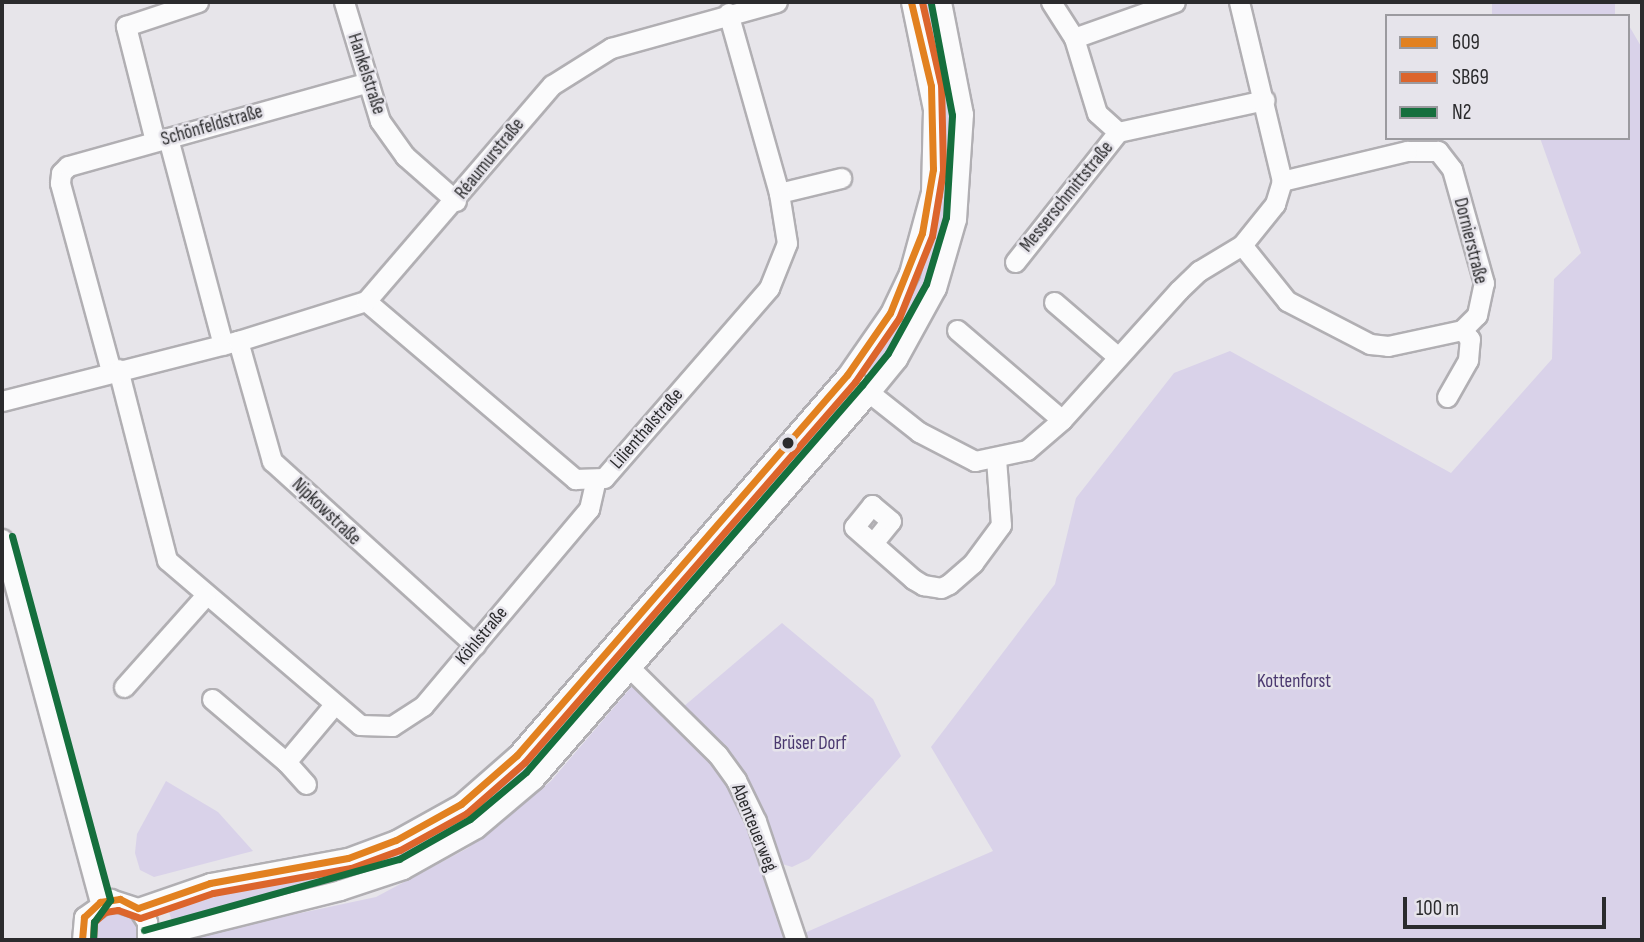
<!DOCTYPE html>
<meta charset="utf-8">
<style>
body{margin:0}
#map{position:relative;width:1644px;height:942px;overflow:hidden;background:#e7e5ea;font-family:"Sofia Sans Condensed",sans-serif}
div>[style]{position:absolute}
.green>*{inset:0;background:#d9d2e9;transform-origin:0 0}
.roads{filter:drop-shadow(2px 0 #b1afb3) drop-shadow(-2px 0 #b1afb3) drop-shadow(0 2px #b1afb3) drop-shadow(0 -2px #b1afb3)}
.minor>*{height:19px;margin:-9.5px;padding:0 9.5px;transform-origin:9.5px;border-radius:9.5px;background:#fbfbfc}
.bus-1>*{height:7px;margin:-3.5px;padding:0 3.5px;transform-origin:3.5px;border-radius:3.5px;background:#e28120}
.bus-2>*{height:7px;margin:-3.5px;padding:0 3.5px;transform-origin:3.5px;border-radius:3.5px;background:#dc652c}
.bus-3>*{height:7px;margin:-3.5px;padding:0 3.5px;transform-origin:3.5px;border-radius:3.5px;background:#156f3d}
.dots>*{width:19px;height:19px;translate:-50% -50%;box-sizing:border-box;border:4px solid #e6e4eb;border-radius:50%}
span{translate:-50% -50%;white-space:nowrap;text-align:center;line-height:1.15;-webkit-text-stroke:5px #e6e4eb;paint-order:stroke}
.street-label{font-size:19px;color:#2b2b2d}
.park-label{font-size:19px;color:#4a386f}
.frame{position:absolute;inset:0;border:4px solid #2b2b2d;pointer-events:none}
.legend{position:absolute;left:1385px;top:14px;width:245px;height:126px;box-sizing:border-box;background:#e6e4eb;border:2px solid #9b9a9f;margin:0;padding:9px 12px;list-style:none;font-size:21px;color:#2b2b2d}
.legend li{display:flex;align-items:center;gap:14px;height:35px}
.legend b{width:35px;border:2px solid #9b9a9f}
.scale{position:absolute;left:1403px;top:897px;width:203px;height:32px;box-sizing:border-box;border:4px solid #2b2b2d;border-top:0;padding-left:9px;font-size:21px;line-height:24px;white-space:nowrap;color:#2b2b2d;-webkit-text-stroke:5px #e6e4eb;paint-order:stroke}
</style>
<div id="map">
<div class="green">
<div style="clip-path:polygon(918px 2px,933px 2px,955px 117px,948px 221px,927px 287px,897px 343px,871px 377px,869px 361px,915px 277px,936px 203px)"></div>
<div style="left:1492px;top:2px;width:123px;height:15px"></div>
<div style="clip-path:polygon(1628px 24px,1642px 48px,1642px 940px,175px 940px,376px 897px,468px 848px,551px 781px,645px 671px,683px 707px,782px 623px,873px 699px,901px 756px,809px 859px,792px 867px,779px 863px,802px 934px,993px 851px,931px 747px,1055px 584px,1076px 498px,1174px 373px,1230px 351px,1451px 473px,1552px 359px,1554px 279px,1581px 253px,1540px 138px,1628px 138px)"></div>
<div style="clip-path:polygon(852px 390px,858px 392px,764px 505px,758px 489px,841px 394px)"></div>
<div style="clip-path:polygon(747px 502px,751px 519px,539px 764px,461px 829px,402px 862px,325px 887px,172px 921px,167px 906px,366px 860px,473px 804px)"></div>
<div style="clip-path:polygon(166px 781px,218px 812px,253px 851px,154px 877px,140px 870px,135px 853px,137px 834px)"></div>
<div style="clip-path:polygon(111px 909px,130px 914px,138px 926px,138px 940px,91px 940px,94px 920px)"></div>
</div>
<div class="roads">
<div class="minor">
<div style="left:344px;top:2px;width:124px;rotate:73.2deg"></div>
<div style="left:380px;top:121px;width:43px;rotate:54.5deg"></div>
<div style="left:405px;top:156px;width:68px;rotate:41.4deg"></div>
<div style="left:1051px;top:2px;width:43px;rotate:57.4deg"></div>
<div style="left:1074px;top:38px;width:78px;rotate:73deg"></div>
<div style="left:1097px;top:113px;width:28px;rotate:42deg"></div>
<div style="left:1118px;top:132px;width:150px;rotate:-12.3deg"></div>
<div style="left:1074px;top:38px;width:107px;rotate:-19.6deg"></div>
<div style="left:168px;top:138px;width:214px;rotate:75.1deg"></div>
<div style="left:155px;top:141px;width:119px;rotate:-104.2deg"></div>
<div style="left:126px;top:26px;width:76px;rotate:-18.4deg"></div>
<div style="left:779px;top:193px;width:64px;rotate:-13.6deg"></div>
<div style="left:1242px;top:245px;width:72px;rotate:51.2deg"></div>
<div style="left:1287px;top:301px;width:93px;rotate:27.4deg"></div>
<div style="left:1370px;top:344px;width:18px;rotate:6deg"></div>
<div style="left:1388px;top:346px;width:76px;rotate:-12.2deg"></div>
<div style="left:1462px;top:330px;width:21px;rotate:-45deg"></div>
<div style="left:1477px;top:315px;width:33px;rotate:-78deg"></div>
<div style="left:1484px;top:283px;width:118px;rotate:-105.7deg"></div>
<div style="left:1452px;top:169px;width:23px;rotate:-128deg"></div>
<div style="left:1438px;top:151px;width:31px;rotate:180deg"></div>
<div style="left:1407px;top:151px;width:129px;rotate:166.5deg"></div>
<div style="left:1015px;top:262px;width:166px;rotate:-51.6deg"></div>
<div style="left:366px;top:301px;width:275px;rotate:40.4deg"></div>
<div style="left:575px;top:479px;width:29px;rotate:-2deg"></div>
<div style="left:604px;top:478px;width:252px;rotate:-49deg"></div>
<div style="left:769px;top:288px;width:48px;rotate:-68.2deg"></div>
<div style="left:787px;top:243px;width:51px;rotate:-99.1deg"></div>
<div style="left:779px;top:193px;width:187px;rotate:-105.8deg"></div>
<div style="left:1054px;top:302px;width:84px;rotate:40.7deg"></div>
<div style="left:957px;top:330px;width:138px;rotate:40.6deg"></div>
<div style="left:238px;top:341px;width:125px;rotate:74.2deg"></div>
<div style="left:272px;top:461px;width:274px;rotate:42.2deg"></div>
<div style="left:118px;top:369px;width:197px;rotate:75.6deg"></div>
<div style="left:167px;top:560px;width:254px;rotate:40.5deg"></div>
<div style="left:360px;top:725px;width:32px;rotate:2deg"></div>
<div style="left:392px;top:726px;width:37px;rotate:-33deg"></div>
<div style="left:423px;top:706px;width:258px;rotate:-49.9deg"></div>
<div style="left:589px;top:509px;width:28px;rotate:-77deg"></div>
<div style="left:111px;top:371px;width:195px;rotate:-105.2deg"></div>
<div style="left:60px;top:183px;width:10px;rotate:-84deg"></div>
<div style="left:61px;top:173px;width:10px;rotate:-45deg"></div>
<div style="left:68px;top:166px;width:308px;rotate:-15.6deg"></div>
<div style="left:847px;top:375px;width:92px;rotate:38.4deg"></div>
<div style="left:919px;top:432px;width:63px;rotate:27.4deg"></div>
<div style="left:975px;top:461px;width:53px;rotate:-11.9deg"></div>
<div style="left:1027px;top:450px;width:46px;rotate:-40.6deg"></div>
<div style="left:1062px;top:420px;width:175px;rotate:-48deg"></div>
<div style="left:1179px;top:290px;width:28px;rotate:-44deg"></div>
<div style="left:1199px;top:271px;width:50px;rotate:-31.2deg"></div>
<div style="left:1242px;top:245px;width:53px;rotate:-51.2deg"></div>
<div style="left:1275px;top:204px;width:24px;rotate:-73deg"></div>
<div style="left:1282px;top:181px;width:184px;rotate:-103.5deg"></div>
<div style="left:1447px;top:397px;width:43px;rotate:-60.4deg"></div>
<div style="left:1468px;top:360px;width:21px;rotate:-85deg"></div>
<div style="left:1470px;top:339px;width:12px;rotate:-132deg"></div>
<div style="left:2px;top:401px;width:244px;rotate:-14.3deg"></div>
<div style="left:238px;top:341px;width:134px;rotate:-17.4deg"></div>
<div style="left:366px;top:301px;width:285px;rotate:-49.3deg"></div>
<div style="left:552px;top:85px;width:70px;rotate:-32.1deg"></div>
<div style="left:611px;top:48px;width:172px;rotate:-15.5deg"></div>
<div style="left:2px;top:539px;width:376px;rotate:74.9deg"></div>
<div style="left:873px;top:543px;width:28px;rotate:-51deg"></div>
<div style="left:891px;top:521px;width:25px;rotate:-140deg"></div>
<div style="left:872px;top:505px;width:28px;rotate:129deg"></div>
<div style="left:854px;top:527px;width:79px;rotate:41.4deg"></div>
<div style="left:913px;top:579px;width:12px;rotate:31deg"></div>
<div style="left:923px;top:585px;width:18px;rotate:9deg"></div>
<div style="left:941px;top:588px;width:9px;rotate:-27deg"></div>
<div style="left:949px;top:584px;width:32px;rotate:-41deg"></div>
<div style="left:973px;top:563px;width:47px;rotate:-53.6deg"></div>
<div style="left:1001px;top:525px;width:66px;rotate:-94.3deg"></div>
<div style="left:631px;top:669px;width:122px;rotate:44.7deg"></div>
<div style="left:718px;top:755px;width:31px;rotate:54deg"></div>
<div style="left:736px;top:780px;width:46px;rotate:64deg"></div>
<div style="left:756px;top:821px;width:126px;rotate:71.4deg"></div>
<div style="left:124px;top:687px;width:122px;rotate:-48.3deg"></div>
<div style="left:212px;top:699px;width:97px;rotate:40.4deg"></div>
<div style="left:306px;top:784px;width:30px;rotate:-132deg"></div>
<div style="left:286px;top:762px;width:73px;rotate:-50deg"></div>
<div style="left:138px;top:908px;width:76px;rotate:-19.1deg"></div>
<div style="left:210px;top:883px;width:140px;rotate:-10.3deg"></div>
<div style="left:348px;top:858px;width:51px;rotate:-20.6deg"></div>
<div style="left:396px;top:840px;width:74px;rotate:-29deg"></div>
<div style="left:461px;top:804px;width:74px;rotate:-41.2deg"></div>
<div style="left:517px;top:755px;width:503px;rotate:-49.03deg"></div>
<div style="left:847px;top:375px;width:75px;rotate:-55.3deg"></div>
<div style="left:890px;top:313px;width:44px;rotate:-64.6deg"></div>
<div style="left:909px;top:273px;width:84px;rotate:-74.8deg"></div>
<div style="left:931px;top:192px;width:83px;rotate:-88.6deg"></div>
<div style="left:933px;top:109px;width:109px;rotate:-101.6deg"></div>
<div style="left:148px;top:938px;width:198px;rotate:-14deg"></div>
<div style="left:340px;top:890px;width:66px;rotate:-18.4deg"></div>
<div style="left:403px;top:869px;width:84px;rotate:-29.3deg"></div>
<div style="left:476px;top:828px;width:75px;rotate:-40.1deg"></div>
<div style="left:533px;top:780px;width:514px;rotate:-49.02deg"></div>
<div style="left:870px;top:392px;width:43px;rotate:-50.7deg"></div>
<div style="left:897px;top:359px;width:81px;rotate:-61.2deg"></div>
<div style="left:936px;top:288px;width:72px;rotate:-73.8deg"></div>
<div style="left:956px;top:219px;width:105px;rotate:-86.2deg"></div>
<div style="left:963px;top:114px;width:114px;rotate:-101.1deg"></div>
<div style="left:82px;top:940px;width:23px;rotate:-85deg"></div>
<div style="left:84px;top:917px;width:32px;rotate:-35deg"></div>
<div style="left:110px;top:899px;width:29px;rotate:18deg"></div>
<div style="left:138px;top:908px;width:17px;rotate:57deg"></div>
<div style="left:147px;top:922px;width:18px;rotate:90deg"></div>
</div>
</div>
<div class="bus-1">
<div style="left:82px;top:940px;width:23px;rotate:-85deg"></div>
<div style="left:84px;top:917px;width:22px;rotate:-43deg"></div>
<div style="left:100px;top:902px;width:20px;rotate:-9deg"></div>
<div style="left:120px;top:899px;width:20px;rotate:27deg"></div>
<div style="left:138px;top:908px;width:76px;rotate:-19.1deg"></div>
<div style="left:210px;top:883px;width:140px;rotate:-10.3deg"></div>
<div style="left:348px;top:858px;width:51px;rotate:-20.6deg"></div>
<div style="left:396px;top:840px;width:74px;rotate:-29deg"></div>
<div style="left:461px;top:804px;width:74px;rotate:-41.2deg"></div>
<div style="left:517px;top:755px;width:503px;rotate:-49.03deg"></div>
<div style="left:847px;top:375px;width:75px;rotate:-55.3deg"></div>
<div style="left:890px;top:313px;width:86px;rotate:-68.2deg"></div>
<div style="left:922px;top:233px;width:65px;rotate:-80.2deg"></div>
<div style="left:933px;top:169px;width:83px;rotate:-91.4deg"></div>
<div style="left:931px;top:86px;width:86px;rotate:-103.4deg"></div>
</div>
<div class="bus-2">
<div style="left:93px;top:940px;width:18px;rotate:-87deg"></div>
<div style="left:94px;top:922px;width:15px;rotate:-42deg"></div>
<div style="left:105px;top:912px;width:13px;rotate:-9deg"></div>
<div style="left:118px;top:910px;width:23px;rotate:20deg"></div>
<div style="left:140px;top:918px;width:77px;rotate:-18.9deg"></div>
<div style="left:213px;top:893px;width:140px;rotate:-10.3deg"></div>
<div style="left:351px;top:868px;width:52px;rotate:-20.2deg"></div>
<div style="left:400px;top:850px;width:77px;rotate:-28.9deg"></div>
<div style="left:467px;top:813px;width:77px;rotate:-41.3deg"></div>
<div style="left:525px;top:762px;width:503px;rotate:-49.03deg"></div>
<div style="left:855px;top:382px;width:78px;rotate:-55.5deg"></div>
<div style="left:899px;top:318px;width:88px;rotate:-68.1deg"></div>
<div style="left:932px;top:236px;width:67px;rotate:-80.5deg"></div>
<div style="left:943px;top:170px;width:85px;rotate:-91.3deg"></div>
<div style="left:941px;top:85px;width:85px;rotate:-102.9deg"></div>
</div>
<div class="bus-3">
<div style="left:12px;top:536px;width:377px;rotate:74.9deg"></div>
<div style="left:110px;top:900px;width:27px;rotate:126deg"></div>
<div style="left:94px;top:922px;width:18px;rotate:93deg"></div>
<div style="left:144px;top:930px;width:265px;rotate:-15.6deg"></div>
<div style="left:399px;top:859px;width:81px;rotate:-29.4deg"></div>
<div style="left:470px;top:819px;width:73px;rotate:-40deg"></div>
<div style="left:526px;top:772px;width:513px;rotate:-49.03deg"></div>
<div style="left:862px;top:385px;width:41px;rotate:-50.9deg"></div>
<div style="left:888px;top:353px;width:79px;rotate:-61.2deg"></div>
<div style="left:926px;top:284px;width:70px;rotate:-73.4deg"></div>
<div style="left:946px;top:217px;width:102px;rotate:-86.6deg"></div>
<div style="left:952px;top:115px;width:113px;rotate:-100.7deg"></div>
</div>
<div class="dots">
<div style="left:788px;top:443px;background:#2b2b2d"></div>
</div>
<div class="street-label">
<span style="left:366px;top:74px;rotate:72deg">Hankelstraße</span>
<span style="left:212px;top:126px;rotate:-16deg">Schönfeldstraße</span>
<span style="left:490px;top:159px;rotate:-51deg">Réaumurstraße</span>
<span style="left:1067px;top:197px;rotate:-51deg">Messerschmittstraße</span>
<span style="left:1470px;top:241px;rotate:76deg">Dornierstraße</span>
<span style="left:647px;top:429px;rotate:-49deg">Lilienthalstraße</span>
<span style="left:326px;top:512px;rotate:44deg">Nipkowstraße</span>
<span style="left:482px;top:636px;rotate:-50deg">Köhlstraße</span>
<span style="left:754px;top:828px;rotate:68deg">Abenteuerweg</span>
</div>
<div class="park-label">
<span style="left:1294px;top:682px">Kottenforst</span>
<span style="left:810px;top:744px">Brüser Dorf</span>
</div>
<div class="frame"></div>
<ul class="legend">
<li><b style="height:9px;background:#e28120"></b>609</li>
<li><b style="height:9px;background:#dc652c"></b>SB69</li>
<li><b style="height:9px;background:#156f3d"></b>N2</li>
</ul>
<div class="scale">100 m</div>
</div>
